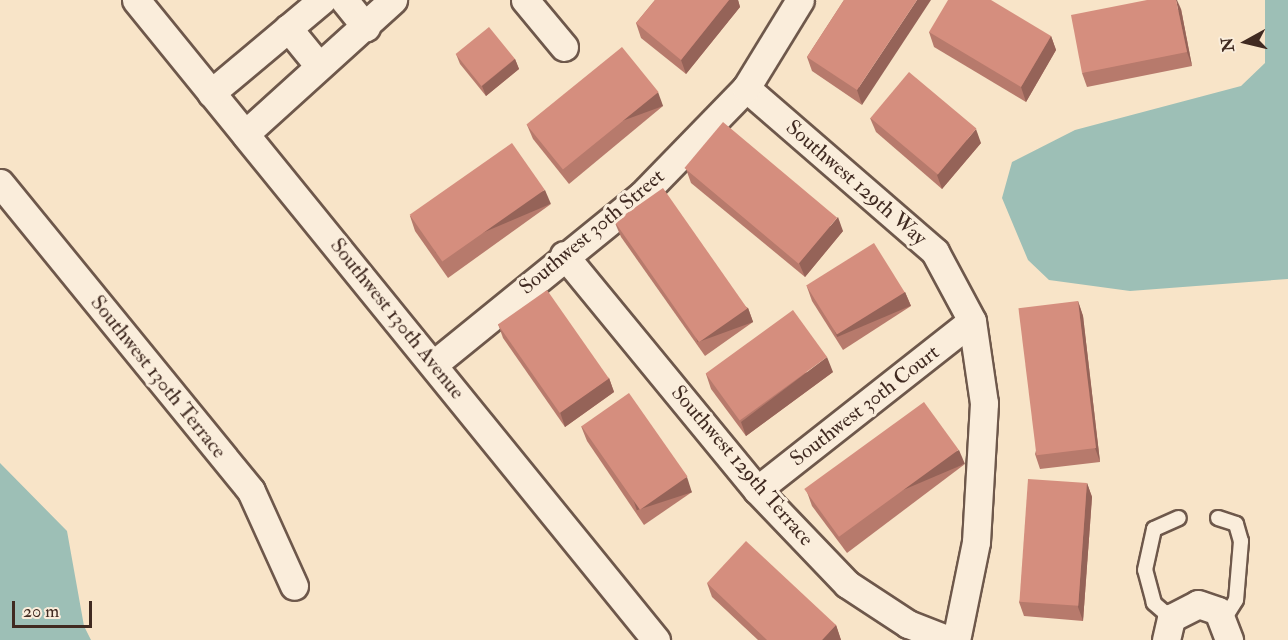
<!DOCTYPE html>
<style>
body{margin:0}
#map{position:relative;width:1288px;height:640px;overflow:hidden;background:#f8e4c8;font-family:"IM FELL Double Pica",serif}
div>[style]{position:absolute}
.water>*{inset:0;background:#9dbfb6}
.roads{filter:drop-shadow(2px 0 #6e584b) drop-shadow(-2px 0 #6e584b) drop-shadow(0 2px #6e584b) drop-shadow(0 -2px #6e584b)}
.service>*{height:14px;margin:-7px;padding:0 7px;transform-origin:7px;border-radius:7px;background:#faeddb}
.minor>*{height:27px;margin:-13.5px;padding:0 13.5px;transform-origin:13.5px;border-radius:13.5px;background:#faeddb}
.wall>*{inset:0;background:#b77a6c}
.shaded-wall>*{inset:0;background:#956358;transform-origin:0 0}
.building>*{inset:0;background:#d58e7e;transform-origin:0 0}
span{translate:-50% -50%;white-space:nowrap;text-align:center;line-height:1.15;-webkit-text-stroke:6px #faeddb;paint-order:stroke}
.street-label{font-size:21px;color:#402a21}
.north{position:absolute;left:1216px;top:12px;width:60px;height:60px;-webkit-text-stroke:4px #faeddb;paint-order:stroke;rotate:262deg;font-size:16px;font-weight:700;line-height:24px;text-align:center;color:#402a21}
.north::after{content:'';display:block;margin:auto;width:21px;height:27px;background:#402a21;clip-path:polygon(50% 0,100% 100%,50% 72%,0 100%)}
.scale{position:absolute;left:12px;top:601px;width:80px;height:27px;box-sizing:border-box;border:3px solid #402a21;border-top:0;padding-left:8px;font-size:18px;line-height:21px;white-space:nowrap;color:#402a21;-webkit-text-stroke:4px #faeddb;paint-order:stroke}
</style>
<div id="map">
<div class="water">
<div style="clip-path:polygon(1265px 0,1288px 0,1288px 279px,1130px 291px,1049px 280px,1028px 260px,1002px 198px,1012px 162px,1075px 130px,1241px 86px,1265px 63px)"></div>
<div style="clip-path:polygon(0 463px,67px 531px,84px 626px,91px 640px,0 640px)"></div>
</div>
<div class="roads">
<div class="service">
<div style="left:1218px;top:518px;width:19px;rotate:18deg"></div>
<div style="left:1236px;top:524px;width:18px;rotate:74deg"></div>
<div style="left:1241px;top:541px;width:59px;rotate:94.8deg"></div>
<div style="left:1236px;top:600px;width:22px;rotate:122deg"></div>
<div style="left:1171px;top:618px;width:23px;rotate:-139deg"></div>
<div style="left:1154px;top:603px;width:34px;rotate:-105deg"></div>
<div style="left:1145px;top:570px;width:42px;rotate:-77.6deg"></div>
<div style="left:1154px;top:529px;width:27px;rotate:-24deg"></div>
</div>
<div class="minor">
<div style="left:136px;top:0;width:825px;rotate:50.91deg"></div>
<div style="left:344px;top:0;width:35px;rotate:51deg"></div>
<div style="left:525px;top:0;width:61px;rotate:50.3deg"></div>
<div style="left:288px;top:28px;width:49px;rotate:50.8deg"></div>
<div style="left:746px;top:88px;width:250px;rotate:40.9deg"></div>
<div style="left:935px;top:252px;width:78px;rotate:61.8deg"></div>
<div style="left:972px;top:321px;width:83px;rotate:81.7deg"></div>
<div style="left:984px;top:403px;width:139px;rotate:93.3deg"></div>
<div style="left:976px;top:542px;width:100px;rotate:101.5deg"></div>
<div style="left:211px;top:93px;width:145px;rotate:-40deg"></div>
<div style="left:245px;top:134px;width:200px;rotate:-42.2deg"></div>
<div style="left:0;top:183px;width:397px;rotate:50.8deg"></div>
<div style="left:251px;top:491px;width:104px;rotate:65.6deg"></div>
<div style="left:564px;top:255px;width:304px;rotate:50.6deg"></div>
<div style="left:757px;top:490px;width:130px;rotate:46.2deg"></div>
<div style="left:847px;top:584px;width:73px;rotate:33.3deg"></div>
<div style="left:908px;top:624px;width:44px;rotate:21.3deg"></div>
<div style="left:434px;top:364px;width:268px;rotate:-39.1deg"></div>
<div style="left:642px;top:195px;width:149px;rotate:-45.8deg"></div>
<div style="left:746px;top:88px;width:103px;rotate:-58.5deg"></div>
<div style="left:757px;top:490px;width:273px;rotate:-38.2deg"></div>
<div style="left:1166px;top:640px;width:23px;rotate:-77deg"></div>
<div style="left:1171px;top:618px;width:30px;rotate:-27deg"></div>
<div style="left:1198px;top:604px;width:21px;rotate:19deg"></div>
<div style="left:1218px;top:611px;width:31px;rotate:69deg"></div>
</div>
</div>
<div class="wall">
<div style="clip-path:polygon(655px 0,738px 0,740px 7px,686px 74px,641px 38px,636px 23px)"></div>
<div style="clip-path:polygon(844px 0,862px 105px,812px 71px,807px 57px)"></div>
<div style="clip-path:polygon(1181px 9px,1192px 66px,1087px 87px,1082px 73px)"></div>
<div style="clip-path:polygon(929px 32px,1051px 36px,1056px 50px,1026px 102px,934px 47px)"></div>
<div style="clip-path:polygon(456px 54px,515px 59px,519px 69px,486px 96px,460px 64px)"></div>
<div style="clip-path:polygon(663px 106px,569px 184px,533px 139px,527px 125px)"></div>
<div style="clip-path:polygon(870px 118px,981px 143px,942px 189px,876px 132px)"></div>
<div style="clip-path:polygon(686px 169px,843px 231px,805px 277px,691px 183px)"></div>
<div style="clip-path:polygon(551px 204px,448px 278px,415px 231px,410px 216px)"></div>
<div style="clip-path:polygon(615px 223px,748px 308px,753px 322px,705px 356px,621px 237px)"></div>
<div style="clip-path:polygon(807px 287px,905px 292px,911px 306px,843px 350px,812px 301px)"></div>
<div style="clip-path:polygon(1078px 301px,1083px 316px,1100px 462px,1040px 469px,1035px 454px)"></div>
<div style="clip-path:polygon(498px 324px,609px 378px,614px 392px,565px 427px,503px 338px)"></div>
<div style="clip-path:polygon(833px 372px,746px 436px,711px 389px,706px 374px)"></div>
<div style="clip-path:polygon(581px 426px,692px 492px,644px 525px,587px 441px)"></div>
<div style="clip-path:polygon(965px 464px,847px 553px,812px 506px,807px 492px)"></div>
<div style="clip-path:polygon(1087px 483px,1092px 497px,1083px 621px,1024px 616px,1019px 602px)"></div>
<div style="clip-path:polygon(707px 583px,836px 625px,841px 640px,758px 640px,712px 597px)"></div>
</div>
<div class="shaded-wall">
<div style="clip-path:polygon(729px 0,738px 0,740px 7px,686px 74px,681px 60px)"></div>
<div style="clip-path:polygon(917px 0,931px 0,862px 105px,857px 90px)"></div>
<div style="clip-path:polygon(1176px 0,1177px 0,1181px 9px,1192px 66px,1187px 52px)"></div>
<div style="clip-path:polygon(1051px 36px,1056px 50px,1026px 102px,1021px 87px)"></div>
<div style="clip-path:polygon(515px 59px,519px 69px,486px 96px,482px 86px)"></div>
<div style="left:658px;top:92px;width:15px;height:122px;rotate:70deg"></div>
<div style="clip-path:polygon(976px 129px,981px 143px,942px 189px,937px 175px)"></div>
<div style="left:545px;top:190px;width:15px;height:125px;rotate:67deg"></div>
<div style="clip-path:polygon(838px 217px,843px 231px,805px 277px,799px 263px)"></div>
<div style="left:905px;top:292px;width:15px;height:80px;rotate:67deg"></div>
<div style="clip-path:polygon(1078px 301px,1083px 316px,1100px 462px,1095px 448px)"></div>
<div style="left:748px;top:308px;width:15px;height:59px;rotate:70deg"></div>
<div style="clip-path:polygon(827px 357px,833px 372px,746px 436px,741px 422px)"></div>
<div style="clip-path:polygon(609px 378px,614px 392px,565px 427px,560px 412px)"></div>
<div style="left:959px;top:450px;width:15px;height:147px;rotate:67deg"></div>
<div style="left:687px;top:477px;width:16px;height:58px;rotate:72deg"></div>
<div style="clip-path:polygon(1087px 483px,1092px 497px,1083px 621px,1078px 607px)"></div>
<div style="clip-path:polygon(836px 625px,841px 640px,822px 640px)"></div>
</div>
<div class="building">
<div style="clip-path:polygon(655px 0,729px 0,681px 60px,636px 23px)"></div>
<div style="clip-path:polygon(844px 0,917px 0,857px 90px,807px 57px)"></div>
<div style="clip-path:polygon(948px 0,991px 0,1051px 36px,1021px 87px,929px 32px)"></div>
<div style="clip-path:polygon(1147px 0,1176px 0,1187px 52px,1082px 73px,1071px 15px)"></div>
<div style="left:489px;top:27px;width:41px;height:43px;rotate:51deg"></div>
<div style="left:622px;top:47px;width:58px;height:123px;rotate:51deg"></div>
<div style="left:909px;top:72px;width:88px;height:60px;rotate:40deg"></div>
<div style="left:723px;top:122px;width:149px;height:60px;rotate:40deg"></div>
<div style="left:512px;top:143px;width:57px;height:125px;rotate:55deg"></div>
<div style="left:663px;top:188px;width:147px;height:59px;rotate:55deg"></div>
<div style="left:874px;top:243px;width:58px;height:80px;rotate:58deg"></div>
<div style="left:547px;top:290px;width:108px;height:60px;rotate:55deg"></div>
<div style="left:1078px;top:301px;width:148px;height:60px;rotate:83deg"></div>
<div style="left:793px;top:310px;width:58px;height:108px;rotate:54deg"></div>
<div style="left:629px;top:393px;width:102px;height:58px;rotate:55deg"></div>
<div style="left:924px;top:402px;width:59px;height:148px;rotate:54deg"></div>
<div style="left:1028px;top:479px;width:59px;height:123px;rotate:4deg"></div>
<div style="clip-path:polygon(746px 541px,836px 625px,822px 640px,767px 640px,707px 583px)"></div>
</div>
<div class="street-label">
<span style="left:856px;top:183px;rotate:41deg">Southwest 129th Way</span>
<span style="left:592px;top:232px;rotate:-40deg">Southwest 30th Street</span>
<span style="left:397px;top:319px;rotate:51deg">Southwest 130th Avenue</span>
<span style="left:158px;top:377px;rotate:51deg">Southwest 130th Terrace</span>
<span style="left:865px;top:406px;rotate:-38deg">Southwest 30th Court</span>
<span style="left:742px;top:466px;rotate:49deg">Southwest 129th Terrace</span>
</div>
<div class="north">N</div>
<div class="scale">20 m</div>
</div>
